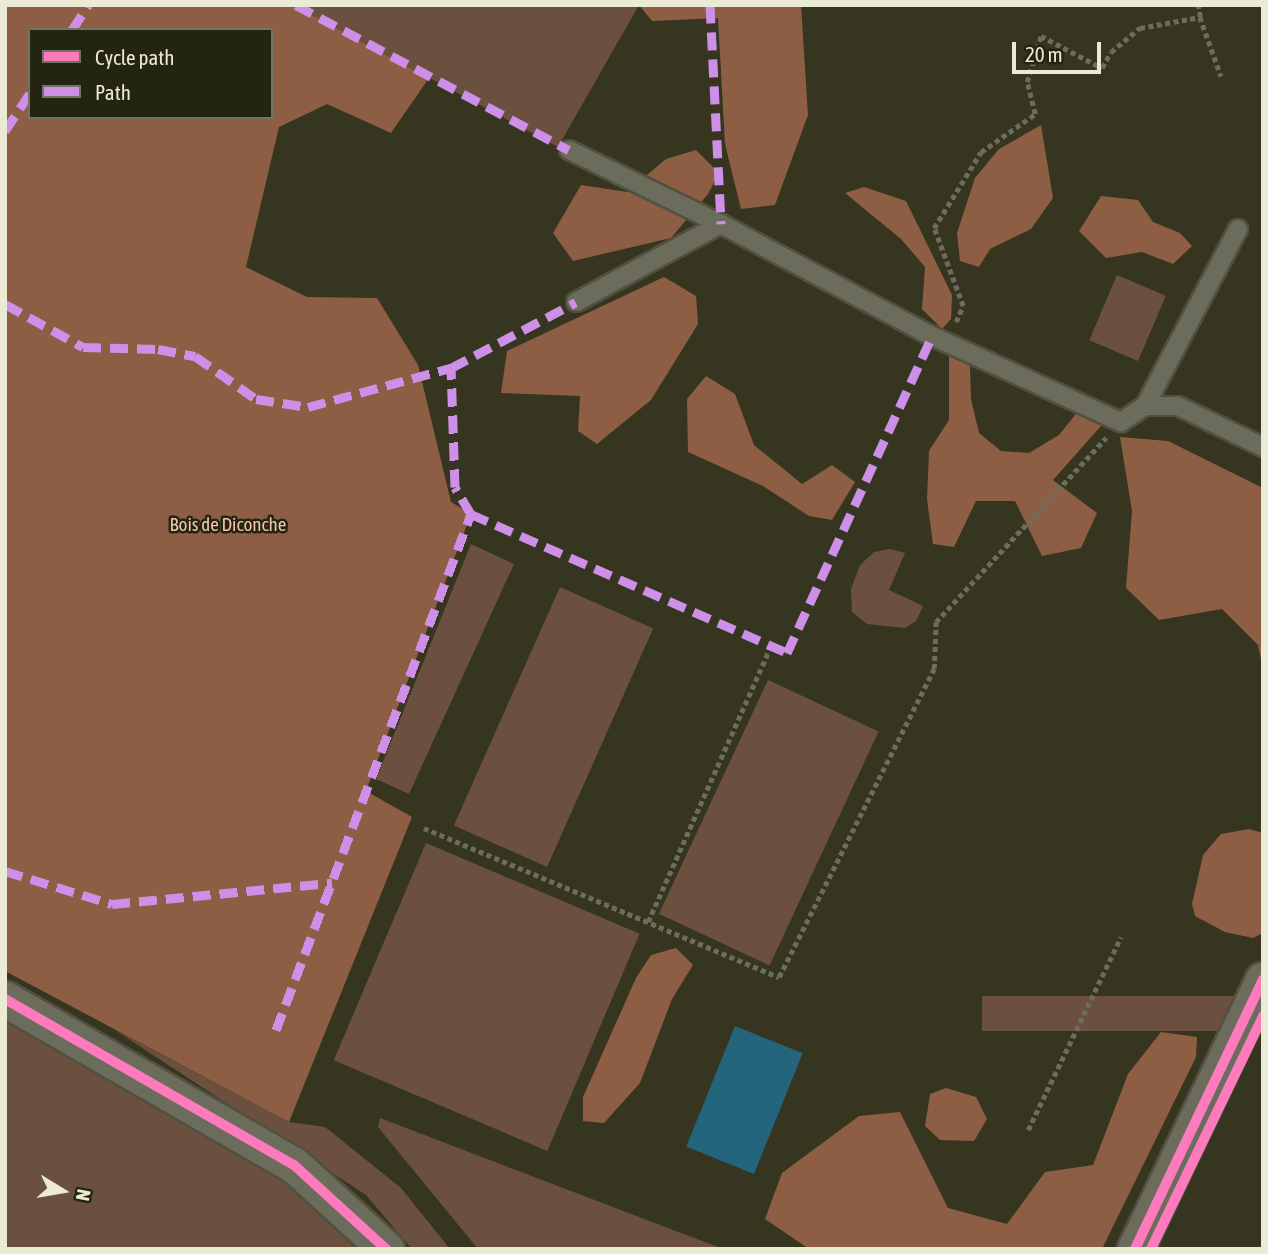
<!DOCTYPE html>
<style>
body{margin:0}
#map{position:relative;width:1268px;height:1254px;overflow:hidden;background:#363620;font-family:"Asap Condensed",sans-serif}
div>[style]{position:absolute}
.green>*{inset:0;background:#6c503f;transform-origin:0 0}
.forest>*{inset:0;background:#8d5e43}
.water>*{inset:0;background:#24657d;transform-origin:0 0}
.path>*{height:4.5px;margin-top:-2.25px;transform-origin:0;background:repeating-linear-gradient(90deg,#6d6d5f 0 5px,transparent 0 8.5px)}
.roads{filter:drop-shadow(2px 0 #52513f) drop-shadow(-2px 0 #52513f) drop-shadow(0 2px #52513f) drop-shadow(0 -2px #52513f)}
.lane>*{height:18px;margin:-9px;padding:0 9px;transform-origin:9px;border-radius:9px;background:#6c6c5c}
.street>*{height:35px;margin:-17.5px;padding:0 17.5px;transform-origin:17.5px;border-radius:17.5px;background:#6c6c5c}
.quiet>*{height:9px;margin-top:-4.5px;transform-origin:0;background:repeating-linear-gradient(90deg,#ce8fe9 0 18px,transparent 0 27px)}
.cycleway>*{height:10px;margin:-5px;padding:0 5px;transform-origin:5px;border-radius:5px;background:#fd7abc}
span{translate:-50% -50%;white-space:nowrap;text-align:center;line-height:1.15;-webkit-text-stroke:5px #242413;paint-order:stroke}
.park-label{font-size:19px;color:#f5c3a9}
.frame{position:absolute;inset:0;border:7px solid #eaead5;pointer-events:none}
.legend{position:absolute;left:28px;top:28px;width:245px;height:91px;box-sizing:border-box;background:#242413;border:2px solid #737361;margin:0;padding:9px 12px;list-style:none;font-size:21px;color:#eaead5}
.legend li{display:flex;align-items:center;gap:14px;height:35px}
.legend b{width:35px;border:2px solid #737361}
.north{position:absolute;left:28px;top:1156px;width:70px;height:70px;-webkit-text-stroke:5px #242413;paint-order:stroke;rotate:101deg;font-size:19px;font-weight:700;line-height:28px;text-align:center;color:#eaead5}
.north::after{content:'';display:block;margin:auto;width:24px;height:32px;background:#eaead5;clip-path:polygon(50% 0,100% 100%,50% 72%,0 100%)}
.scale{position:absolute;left:1012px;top:42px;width:89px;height:32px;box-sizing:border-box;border:4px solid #eaead5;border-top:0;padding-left:9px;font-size:21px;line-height:24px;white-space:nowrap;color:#eaead5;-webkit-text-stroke:5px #242413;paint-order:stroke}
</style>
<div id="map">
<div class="green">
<div style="clip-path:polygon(294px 5px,639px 5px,558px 147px)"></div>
<div style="left:1117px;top:275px;width:53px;height:71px;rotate:23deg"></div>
<div style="clip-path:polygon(471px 544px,514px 564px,409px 794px,376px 779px)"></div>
<div style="clip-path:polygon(890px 549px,905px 553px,889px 590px,923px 606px,916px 621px,905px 628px,867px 624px,852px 612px,851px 589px,860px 565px,874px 552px)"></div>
<div style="left:560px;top:587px;width:102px;height:261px;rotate:24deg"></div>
<div style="left:768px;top:680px;width:122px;height:258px;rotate:25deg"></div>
<div style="left:426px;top:843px;width:232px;height:236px;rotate:23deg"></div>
<div style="left:1263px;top:996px;width:35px;height:281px;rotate:90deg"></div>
<div style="clip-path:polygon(5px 1019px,311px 1189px,364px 1249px,5px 1249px)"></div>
<div style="clip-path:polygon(115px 1030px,289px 1122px,325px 1127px,401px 1188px,450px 1249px,412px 1249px,366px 1195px)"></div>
<div style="clip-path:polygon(380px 1118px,723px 1249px,478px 1249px,378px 1127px)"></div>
</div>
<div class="forest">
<div style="clip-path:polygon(evenodd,5px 5px,294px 5px,429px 78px,391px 133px,327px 104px,279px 127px,246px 267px,307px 297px,377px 298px,418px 365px,451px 502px,471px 514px,366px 791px,412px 817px,289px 1122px,5px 971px,5px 5px,30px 30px,271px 30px,271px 117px,30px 117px,30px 30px)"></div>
<div style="clip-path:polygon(639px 5px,801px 5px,808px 115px,775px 205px,741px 209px,725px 144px,718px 18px,652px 21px)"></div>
<div style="clip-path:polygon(1041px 125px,1053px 198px,1031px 229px,990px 249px,979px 267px,960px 261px,957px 233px,975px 178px,999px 149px)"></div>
<div style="clip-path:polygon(696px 150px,719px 173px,708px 194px,671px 238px,573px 261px,553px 233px,581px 185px,627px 192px,666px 159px)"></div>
<div style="clip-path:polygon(864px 187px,906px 201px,952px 295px,951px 319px,942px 329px,922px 309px,925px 267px,901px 239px,845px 193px)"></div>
<div style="clip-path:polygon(1101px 196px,1138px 200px,1153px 222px,1180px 233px,1192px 246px,1173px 264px,1142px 252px,1106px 258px,1079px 231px)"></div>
<div style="clip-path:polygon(664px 277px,696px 296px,698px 324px,651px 400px,597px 444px,578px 431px,580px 396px,501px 393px,507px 351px)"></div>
<div style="clip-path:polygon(949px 343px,974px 355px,970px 367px,971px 399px,979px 433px,1001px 451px,1029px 453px,1059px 435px,1083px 405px,1109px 417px,1053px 480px,1097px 513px,1081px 548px,1042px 556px,1015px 501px,976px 501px,954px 547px,933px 544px,927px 499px,929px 451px,949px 420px)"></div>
<div style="clip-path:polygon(706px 376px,735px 394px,754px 445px,802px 484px,832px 465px,855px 482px,832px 520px,809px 516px,763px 486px,688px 452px,687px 399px)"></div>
<div style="clip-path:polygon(1120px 437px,1168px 441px,1263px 488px,1263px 669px,1258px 645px,1222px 609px,1159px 620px,1126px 588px,1132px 511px)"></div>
<div style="clip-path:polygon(1249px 829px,1263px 833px,1263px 933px,1253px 938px,1225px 932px,1195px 916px,1192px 904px,1203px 855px,1221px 834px)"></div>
<div style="clip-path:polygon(676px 948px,693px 965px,672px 999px,640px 1083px,604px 1123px,583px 1121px,583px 1097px,636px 978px,651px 955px)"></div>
<div style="clip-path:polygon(1161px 1032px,1197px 1037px,1196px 1057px,1102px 1249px,809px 1249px,765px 1219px,782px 1173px,859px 1116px,900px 1112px,948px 1208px,1007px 1224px,1045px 1172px,1093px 1165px,1128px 1074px)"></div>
<div style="clip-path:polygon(946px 1088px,976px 1097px,987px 1119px,974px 1141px,940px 1140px,925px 1126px,930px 1094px)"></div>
</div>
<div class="water">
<div style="left:735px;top:1026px;width:73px;height:130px;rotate:22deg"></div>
</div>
<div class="path">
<div style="left:1200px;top:17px;width:63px;rotate:70.4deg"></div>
<div style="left:956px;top:322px;width:17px;rotate:-66deg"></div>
<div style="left:963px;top:306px;width:83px;rotate:-110.4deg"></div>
<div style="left:934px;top:228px;width:89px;rotate:-58.3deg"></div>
<div style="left:981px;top:152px;width:66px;rotate:-35.1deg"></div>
<div style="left:1035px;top:114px;width:33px;rotate:-104deg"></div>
<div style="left:1027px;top:82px;width:48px;rotate:-73.1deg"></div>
<div style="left:1041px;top:36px;width:69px;rotate:27.7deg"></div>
<div style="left:1102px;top:68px;width:18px;rotate:-61deg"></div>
<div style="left:1111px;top:52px;width:38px;rotate:-40deg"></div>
<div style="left:1140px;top:28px;width:61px;rotate:-10.4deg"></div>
<div style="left:1200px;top:17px;width:12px;rotate:-99deg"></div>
<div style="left:424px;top:828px;width:385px;rotate:22.8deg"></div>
<div style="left:779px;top:977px;width:345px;rotate:-63.3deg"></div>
<div style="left:934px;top:669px;width:47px;rotate:-87.6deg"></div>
<div style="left:936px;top:622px;width:251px;rotate:-47.3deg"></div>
<div style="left:648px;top:922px;width:302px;rotate:-66deg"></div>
<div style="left:1028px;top:1130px;width:214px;rotate:-64.3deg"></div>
</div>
<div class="roads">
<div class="lane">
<div style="left:569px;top:150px;width:169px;rotate:26deg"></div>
<div style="left:1238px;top:229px;width:200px;rotate:117.7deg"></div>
<div style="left:1145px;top:406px;width:33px"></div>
<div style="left:1178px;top:406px;width:94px;rotate:25.8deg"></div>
<div style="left:576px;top:302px;width:165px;rotate:-28.3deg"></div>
<div style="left:721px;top:224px;width:239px;rotate:28deg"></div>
<div style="left:932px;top:336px;width:208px;rotate:24.5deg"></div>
<div style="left:1121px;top:422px;width:29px;rotate:-34deg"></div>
</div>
<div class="street">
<div style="left:5px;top:999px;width:333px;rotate:29.9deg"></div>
<div style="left:294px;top:1165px;width:125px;rotate:42.4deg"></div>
<div style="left:1135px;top:1249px;width:298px;rotate:-64.6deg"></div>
</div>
</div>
<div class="quiet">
<div style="left:296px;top:5px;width:309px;rotate:28deg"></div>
<div style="left:710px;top:5px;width:219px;rotate:87.1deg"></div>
<div style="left:72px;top:30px;width:30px;rotate:-57deg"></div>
<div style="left:5px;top:131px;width:45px;rotate:-56.7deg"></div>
<div style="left:5px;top:304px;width:89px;rotate:28.9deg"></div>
<div style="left:83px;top:347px;width:75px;rotate:1.5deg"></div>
<div style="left:158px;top:349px;width:38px;rotate:11deg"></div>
<div style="left:195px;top:356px;width:75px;rotate:35.2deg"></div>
<div style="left:256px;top:399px;width:53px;rotate:8.7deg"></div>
<div style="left:308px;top:407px;width:148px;rotate:-15.3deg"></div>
<div style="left:471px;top:514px;width:31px;rotate:-121deg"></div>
<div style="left:455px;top:487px;width:119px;rotate:-91.9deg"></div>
<div style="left:451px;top:368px;width:141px;rotate:-27.8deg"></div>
<div style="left:5px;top:871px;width:112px;rotate:17.1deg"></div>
<div style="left:112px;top:904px;width:221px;rotate:-5.5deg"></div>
<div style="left:276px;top:1030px;width:552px;rotate:-69.3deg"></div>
<div style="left:471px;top:514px;width:345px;rotate:23.7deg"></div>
<div style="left:787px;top:653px;width:349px;rotate:-65.4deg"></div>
</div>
<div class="cycleway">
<div style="left:5px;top:999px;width:333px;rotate:29.9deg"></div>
<div style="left:294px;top:1165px;width:125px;rotate:42.4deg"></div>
<div style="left:1135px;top:1249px;width:298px;rotate:-64.6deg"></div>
<div style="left:1151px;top:1249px;width:259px;rotate:-64.3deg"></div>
</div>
<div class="park-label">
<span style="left:228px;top:525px">Bois de Diconche</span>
</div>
<div class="frame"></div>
<ul class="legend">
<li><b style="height:9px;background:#fd7abc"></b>Cycle path</li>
<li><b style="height:9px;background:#ce8fe9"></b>Path</li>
</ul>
<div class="north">N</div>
<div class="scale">20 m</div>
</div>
